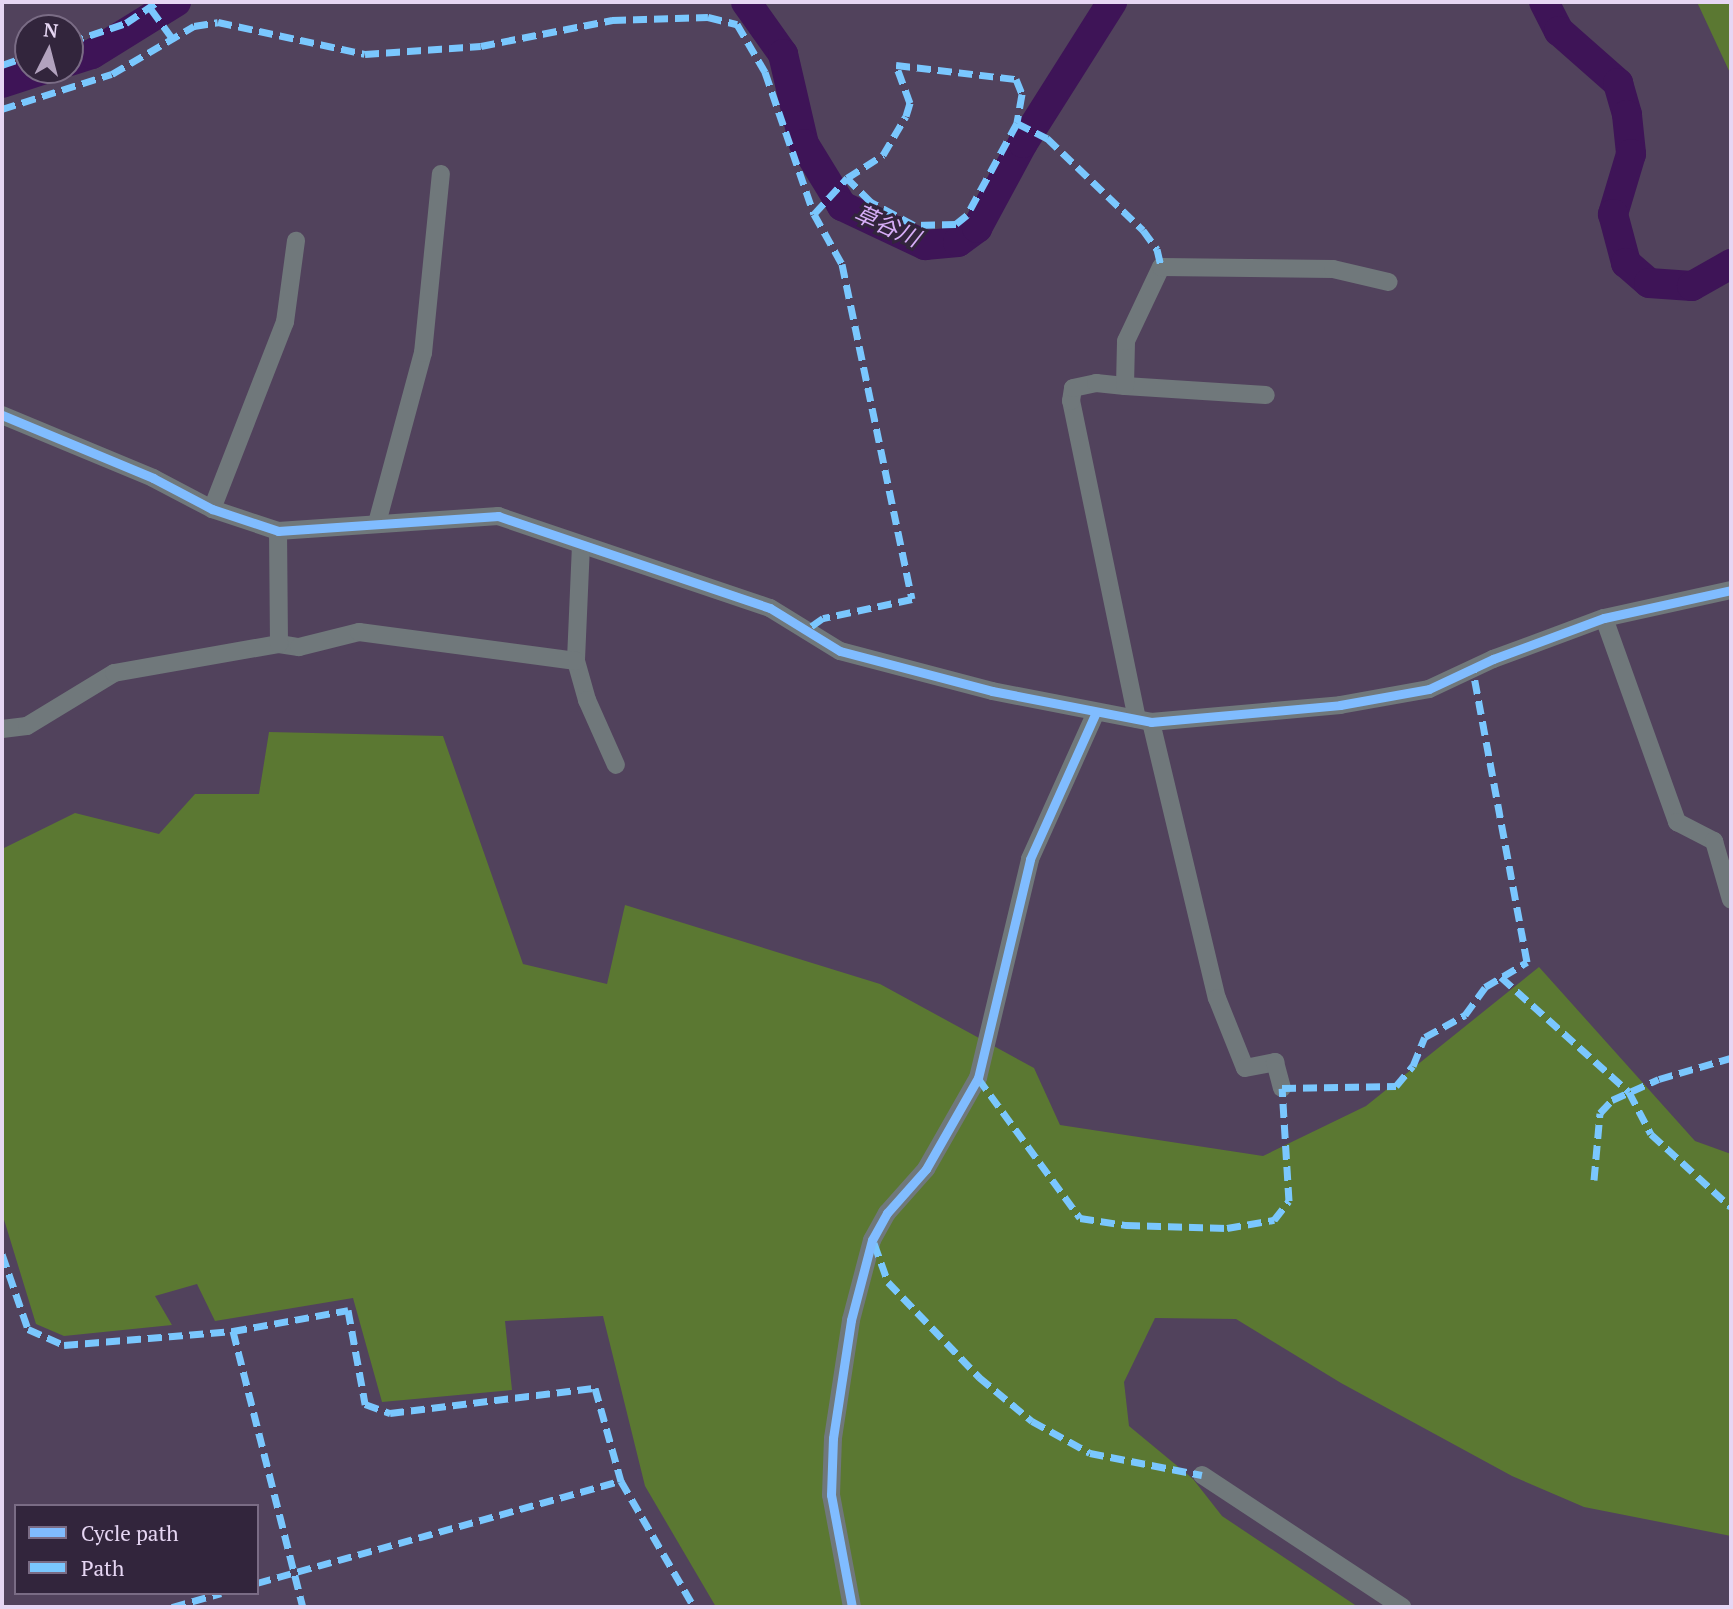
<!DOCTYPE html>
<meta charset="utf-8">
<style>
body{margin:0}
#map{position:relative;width:1733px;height:1609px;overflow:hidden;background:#51425c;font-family:"PT Serif","Noto Sans JP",serif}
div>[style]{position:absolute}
.forest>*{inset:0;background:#5b7832}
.river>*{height:30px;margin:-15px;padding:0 15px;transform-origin:15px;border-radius:15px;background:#3e1457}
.minor>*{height:18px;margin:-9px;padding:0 9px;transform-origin:9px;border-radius:9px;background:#70787b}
.quiet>*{height:7px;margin-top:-3.5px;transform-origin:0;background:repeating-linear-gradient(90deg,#7ac7fe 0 14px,transparent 0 21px)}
.cycleway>*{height:9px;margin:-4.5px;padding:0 4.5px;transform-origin:4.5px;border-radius:4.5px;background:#80bcff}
span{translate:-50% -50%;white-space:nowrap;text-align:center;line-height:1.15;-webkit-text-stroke:6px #32253c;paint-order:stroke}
.water-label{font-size:23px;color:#d7aef8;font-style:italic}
.frame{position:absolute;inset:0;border:4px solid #e6d6f3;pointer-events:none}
.legend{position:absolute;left:14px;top:1504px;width:245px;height:91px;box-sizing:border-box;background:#32253c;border:2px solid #7a6c85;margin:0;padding:9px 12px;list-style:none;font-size:21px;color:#e6d6f3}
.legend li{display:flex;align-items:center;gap:14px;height:35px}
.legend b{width:35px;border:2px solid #7a6c85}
.north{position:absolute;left:14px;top:14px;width:70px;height:70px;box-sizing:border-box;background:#32253c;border:2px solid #7a6c85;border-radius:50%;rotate:6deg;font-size:19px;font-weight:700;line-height:28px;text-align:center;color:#e6d6f3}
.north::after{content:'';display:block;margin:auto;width:24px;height:32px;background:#b2a2be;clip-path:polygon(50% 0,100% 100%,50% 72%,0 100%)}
</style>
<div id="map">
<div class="forest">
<div style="clip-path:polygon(1697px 2px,1731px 2px,1731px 75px)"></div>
<div style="clip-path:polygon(269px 732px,443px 736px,523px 964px,607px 984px,625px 905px,880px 984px,1034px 1068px,1060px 1125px,1263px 1156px,1366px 1106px,1539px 967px,1695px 1141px,1731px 1154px,1731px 1536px,1584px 1507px,1512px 1476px,1341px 1383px,1236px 1319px,1155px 1318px,1124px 1382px,1129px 1426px,1193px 1479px,1222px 1516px,1358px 1607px,716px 1607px,645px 1486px,603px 1316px,505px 1321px,512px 1390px,382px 1402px,353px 1298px,215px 1321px,197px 1284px,155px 1296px,172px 1325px,64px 1336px,36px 1324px,2px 1213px,2px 849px,75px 813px,159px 834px,195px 794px,259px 794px)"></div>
</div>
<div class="river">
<div style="left:746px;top:2px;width:64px;rotate:54.6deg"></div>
<div style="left:783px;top:54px;width:92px;rotate:76.9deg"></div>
<div style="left:804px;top:144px;width:73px;rotate:58.5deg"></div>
<div style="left:842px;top:206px;width:92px;rotate:25.2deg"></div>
<div style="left:925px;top:245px;width:33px;rotate:-5deg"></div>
<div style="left:958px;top:242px;width:24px;rotate:-36deg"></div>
<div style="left:977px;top:228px;width:97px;rotate:-61.6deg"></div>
<div style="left:1023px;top:143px;width:167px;rotate:-57.7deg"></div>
<div style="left:1544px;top:2px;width:33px;rotate:63deg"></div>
<div style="left:1559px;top:31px;width:79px;rotate:41.4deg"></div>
<div style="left:1618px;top:83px;width:33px;rotate:74deg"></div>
<div style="left:1627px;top:115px;width:39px;rotate:84deg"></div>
<div style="left:1631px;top:154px;width:63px;rotate:106.7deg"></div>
<div style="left:1613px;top:214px;width:51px;rotate:75.1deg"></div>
<div style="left:1626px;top:263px;width:30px;rotate:41deg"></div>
<div style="left:1649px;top:283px;width:43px;rotate:4deg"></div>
<div style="left:1692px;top:286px;width:45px;rotate:-29.4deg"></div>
<div style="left:70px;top:61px;width:23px;rotate:-18deg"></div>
<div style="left:92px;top:54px;width:99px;rotate:-31.8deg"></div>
<div style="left:2px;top:83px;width:42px;rotate:-18deg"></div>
</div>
<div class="minor">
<div style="left:1125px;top:386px;width:141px;rotate:3.7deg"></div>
<div style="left:2px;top:415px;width:164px;rotate:22.6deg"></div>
<div style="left:153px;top:478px;width:67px;rotate:27.7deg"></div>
<div style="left:212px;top:509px;width:70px;rotate:18.4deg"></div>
<div style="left:278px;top:531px;width:221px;rotate:-3.9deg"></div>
<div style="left:498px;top:516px;width:287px;rotate:18.7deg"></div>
<div style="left:770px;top:608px;width:82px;rotate:31.6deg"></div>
<div style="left:840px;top:651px;width:157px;rotate:14.7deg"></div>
<div style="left:992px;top:691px;width:162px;rotate:11deg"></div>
<div style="left:1151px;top:722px;width:190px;rotate:-5.1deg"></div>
<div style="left:1340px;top:705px;width:90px;rotate:-10.2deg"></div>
<div style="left:1429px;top:689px;width:71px;rotate:-25.1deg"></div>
<div style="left:1493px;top:659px;width:118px;rotate:-20.3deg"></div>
<div style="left:1604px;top:618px;width:130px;rotate:-12.4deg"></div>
<div style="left:212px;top:509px;width:201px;rotate:-68.7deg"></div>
<div style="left:285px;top:322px;width:82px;rotate:-82.3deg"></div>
<div style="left:377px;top:523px;width:176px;rotate:-74.9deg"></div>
<div style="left:423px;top:353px;width:180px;rotate:-84.3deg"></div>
<div style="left:581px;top:545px;width:116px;rotate:92.5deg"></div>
<div style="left:576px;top:661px;width:41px;rotate:74.2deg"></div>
<div style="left:587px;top:700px;width:71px;rotate:66deg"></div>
<div style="left:1604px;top:618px;width:217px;rotate:70.3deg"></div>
<div style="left:1677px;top:822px;width:42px;rotate:27.2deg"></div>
<div style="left:1714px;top:841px;width:61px;rotate:73.9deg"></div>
<div style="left:279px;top:644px;width:20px;rotate:9deg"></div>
<div style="left:299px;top:647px;width:62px;rotate:-14deg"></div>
<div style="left:359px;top:632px;width:219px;rotate:7.6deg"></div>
<div style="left:1137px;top:719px;width:325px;rotate:-101.7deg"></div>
<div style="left:1071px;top:401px;width:13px;rotate:-81deg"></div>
<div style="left:1073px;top:388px;width:24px;rotate:-12deg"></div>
<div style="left:1096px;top:383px;width:29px;rotate:6deg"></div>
<div style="left:1125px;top:386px;width:45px;rotate:-88.7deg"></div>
<div style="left:1126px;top:341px;width:82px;rotate:-64.7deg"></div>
<div style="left:1161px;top:267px;width:172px;rotate:0.7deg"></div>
<div style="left:1333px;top:269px;width:57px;rotate:13.1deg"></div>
<div style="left:1151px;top:722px;width:284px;rotate:76.6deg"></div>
<div style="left:1217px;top:998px;width:75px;rotate:68.2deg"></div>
<div style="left:1245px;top:1068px;width:31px;rotate:-11deg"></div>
<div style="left:1275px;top:1062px;width:27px;rotate:75deg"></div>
<div style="left:2px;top:729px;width:25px;rotate:-7deg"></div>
<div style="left:27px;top:726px;width:102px;rotate:-31.3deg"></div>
<div style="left:114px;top:673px;width:168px;rotate:-10deg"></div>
<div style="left:279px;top:644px;width:113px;rotate:-90.5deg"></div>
<div style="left:1202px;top:1475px;width:240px;rotate:33.4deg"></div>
<div style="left:852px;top:1607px;width:114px;rotate:-100.6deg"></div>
<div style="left:831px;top:1495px;width:57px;rotate:-88deg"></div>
<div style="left:833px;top:1438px;width:119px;rotate:-81.3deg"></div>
<div style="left:851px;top:1320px;width:83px;rotate:-75.3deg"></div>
<div style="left:872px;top:1240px;width:31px;rotate:-61deg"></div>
<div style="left:887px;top:1213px;width:59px;rotate:-48.4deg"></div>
<div style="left:926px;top:1169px;width:105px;rotate:-60.3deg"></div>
<div style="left:978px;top:1078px;width:225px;rotate:-76.6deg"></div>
<div style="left:1030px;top:859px;width:161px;rotate:-65.8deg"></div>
</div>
<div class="quiet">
<div style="left:151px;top:9px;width:39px;rotate:54deg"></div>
<div style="left:70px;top:42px;width:59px;rotate:-18.7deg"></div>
<div style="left:126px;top:23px;width:37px;rotate:-34deg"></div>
<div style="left:2px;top:65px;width:28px;rotate:-19deg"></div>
<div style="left:2px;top:109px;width:115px;rotate:-17.7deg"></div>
<div style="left:112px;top:74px;width:95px;rotate:-30.3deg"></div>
<div style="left:194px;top:26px;width:24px;rotate:-9deg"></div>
<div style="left:218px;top:22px;width:150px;rotate:12.3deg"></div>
<div style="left:365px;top:54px;width:116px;rotate:-3.9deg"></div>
<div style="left:481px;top:46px;width:134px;rotate:-11.2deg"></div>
<div style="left:612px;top:20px;width:96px;rotate:-1.8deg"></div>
<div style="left:708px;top:17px;width:30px;rotate:14deg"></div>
<div style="left:737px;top:24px;width:56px;rotate:59.7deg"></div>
<div style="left:765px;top:72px;width:150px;rotate:71deg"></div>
<div style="left:814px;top:214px;width:57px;rotate:60.8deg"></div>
<div style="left:842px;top:264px;width:342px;rotate:78.2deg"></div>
<div style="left:912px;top:599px;width:91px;rotate:167.9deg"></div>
<div style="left:823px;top:618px;width:21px;rotate:145deg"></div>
<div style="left:1017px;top:123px;width:34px;rotate:27deg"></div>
<div style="left:1047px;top:138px;width:133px;rotate:43.8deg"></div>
<div style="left:1143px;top:230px;width:24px;rotate:54deg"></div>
<div style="left:1157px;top:249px;width:18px;rotate:77deg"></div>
<div style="left:814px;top:214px;width:49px;rotate:-47.5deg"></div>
<div style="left:847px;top:178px;width:43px;rotate:-32.6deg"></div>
<div style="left:883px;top:155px;width:45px;rotate:-59.5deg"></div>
<div style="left:906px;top:116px;width:14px;rotate:-73deg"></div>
<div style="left:910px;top:103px;width:40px;rotate:-110.2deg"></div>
<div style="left:896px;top:65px;width:121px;rotate:6.7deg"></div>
<div style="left:1016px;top:79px;width:16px;rotate:68deg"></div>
<div style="left:1022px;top:94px;width:29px;rotate:100deg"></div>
<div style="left:1017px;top:123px;width:105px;rotate:118.5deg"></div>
<div style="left:967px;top:215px;width:14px;rotate:141deg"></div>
<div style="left:956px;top:224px;width:42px;rotate:178.6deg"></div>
<div style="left:914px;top:225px;width:49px;rotate:-151.9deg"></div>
<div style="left:871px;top:202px;width:34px;rotate:-135deg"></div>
<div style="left:1501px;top:977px;width:172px;rotate:41.9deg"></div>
<div style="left:1629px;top:1092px;width:47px;rotate:62.4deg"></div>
<div style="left:1651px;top:1134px;width:108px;rotate:42.4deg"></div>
<div style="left:978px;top:1078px;width:173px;rotate:53.9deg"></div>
<div style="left:1080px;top:1218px;width:47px;rotate:8.7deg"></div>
<div style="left:1126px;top:1225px;width:101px;rotate:1.7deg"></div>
<div style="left:1227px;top:1228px;width:48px;rotate:-9.7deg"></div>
<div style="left:1274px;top:1220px;width:24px;rotate:-52deg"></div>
<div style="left:1289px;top:1201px;width:113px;rotate:-93.5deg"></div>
<div style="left:1282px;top:1088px;width:114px;rotate:-1deg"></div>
<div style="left:1396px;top:1086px;width:26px;rotate:-50deg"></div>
<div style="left:1413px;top:1066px;width:31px;rotate:-68deg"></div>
<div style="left:1425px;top:1037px;width:46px;rotate:-28.8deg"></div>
<div style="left:1465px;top:1015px;width:34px;rotate:-54deg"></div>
<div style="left:1485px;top:987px;width:49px;rotate:-30.8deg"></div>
<div style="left:1527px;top:962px;width:295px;rotate:-100.5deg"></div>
<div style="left:1594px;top:1180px;width:67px;rotate:-84.9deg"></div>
<div style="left:1600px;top:1113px;width:18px;rotate:-47deg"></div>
<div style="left:1612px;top:1100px;width:51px;rotate:-24.1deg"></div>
<div style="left:1659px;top:1079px;width:75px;rotate:-16.3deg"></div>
<div style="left:874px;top:1243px;width:41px;rotate:70.3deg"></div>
<div style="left:888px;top:1282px;width:132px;rotate:46.2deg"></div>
<div style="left:979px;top:1377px;width:69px;rotate:39.7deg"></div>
<div style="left:1032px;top:1421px;width:66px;rotate:28.9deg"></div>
<div style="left:1090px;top:1453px;width:114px;rotate:11.1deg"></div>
<div style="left:2px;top:1254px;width:79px;rotate:70.9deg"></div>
<div style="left:28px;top:1329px;width:39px;rotate:24deg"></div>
<div style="left:64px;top:1345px;width:170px;rotate:-4.7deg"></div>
<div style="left:233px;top:1331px;width:117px;rotate:-10.3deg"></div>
<div style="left:348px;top:1310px;width:96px;rotate:79.7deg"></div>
<div style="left:365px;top:1404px;width:27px;rotate:20deg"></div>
<div style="left:390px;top:1413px;width:207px;rotate:-7deg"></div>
<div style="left:595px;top:1388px;width:97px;rotate:74.4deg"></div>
<div style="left:621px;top:1481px;width:146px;rotate:59.9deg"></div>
<div style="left:233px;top:1331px;width:285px;rotate:75.8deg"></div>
<div style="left:257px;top:1583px;width:378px;rotate:-15.7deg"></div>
<div style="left:172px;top:1607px;width:51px;rotate:-15.9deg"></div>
</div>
<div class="cycleway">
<div style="left:2px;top:415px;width:164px;rotate:22.6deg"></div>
<div style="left:153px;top:478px;width:67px;rotate:27.7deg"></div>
<div style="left:212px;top:509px;width:70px;rotate:18.4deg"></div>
<div style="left:278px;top:531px;width:221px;rotate:-3.9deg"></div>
<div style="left:498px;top:516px;width:287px;rotate:18.7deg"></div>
<div style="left:770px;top:608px;width:82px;rotate:31.6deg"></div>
<div style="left:840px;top:651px;width:157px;rotate:14.7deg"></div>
<div style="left:992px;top:691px;width:162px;rotate:11deg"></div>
<div style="left:1151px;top:722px;width:190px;rotate:-5.1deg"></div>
<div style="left:1340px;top:705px;width:90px;rotate:-10.2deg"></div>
<div style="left:1429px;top:689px;width:71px;rotate:-25.1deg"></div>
<div style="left:1493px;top:659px;width:118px;rotate:-20.3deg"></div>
<div style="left:1604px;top:618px;width:130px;rotate:-12.4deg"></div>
<div style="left:852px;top:1607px;width:114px;rotate:-100.6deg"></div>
<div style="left:831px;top:1495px;width:57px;rotate:-88deg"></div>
<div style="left:833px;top:1438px;width:119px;rotate:-81.3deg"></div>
<div style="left:851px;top:1320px;width:83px;rotate:-75.3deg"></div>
<div style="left:872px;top:1240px;width:31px;rotate:-61deg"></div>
<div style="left:887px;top:1213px;width:59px;rotate:-48.4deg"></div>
<div style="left:926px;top:1169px;width:105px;rotate:-60.3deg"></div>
<div style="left:978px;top:1078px;width:225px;rotate:-76.6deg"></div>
<div style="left:1030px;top:859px;width:161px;rotate:-65.8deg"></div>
</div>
<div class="water-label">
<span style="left:887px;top:226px;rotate:24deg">草谷川</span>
</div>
<div class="frame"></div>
<ul class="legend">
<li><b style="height:9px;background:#80bcff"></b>Cycle path</li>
<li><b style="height:9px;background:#7ac7fe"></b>Path</li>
</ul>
<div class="north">N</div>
</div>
